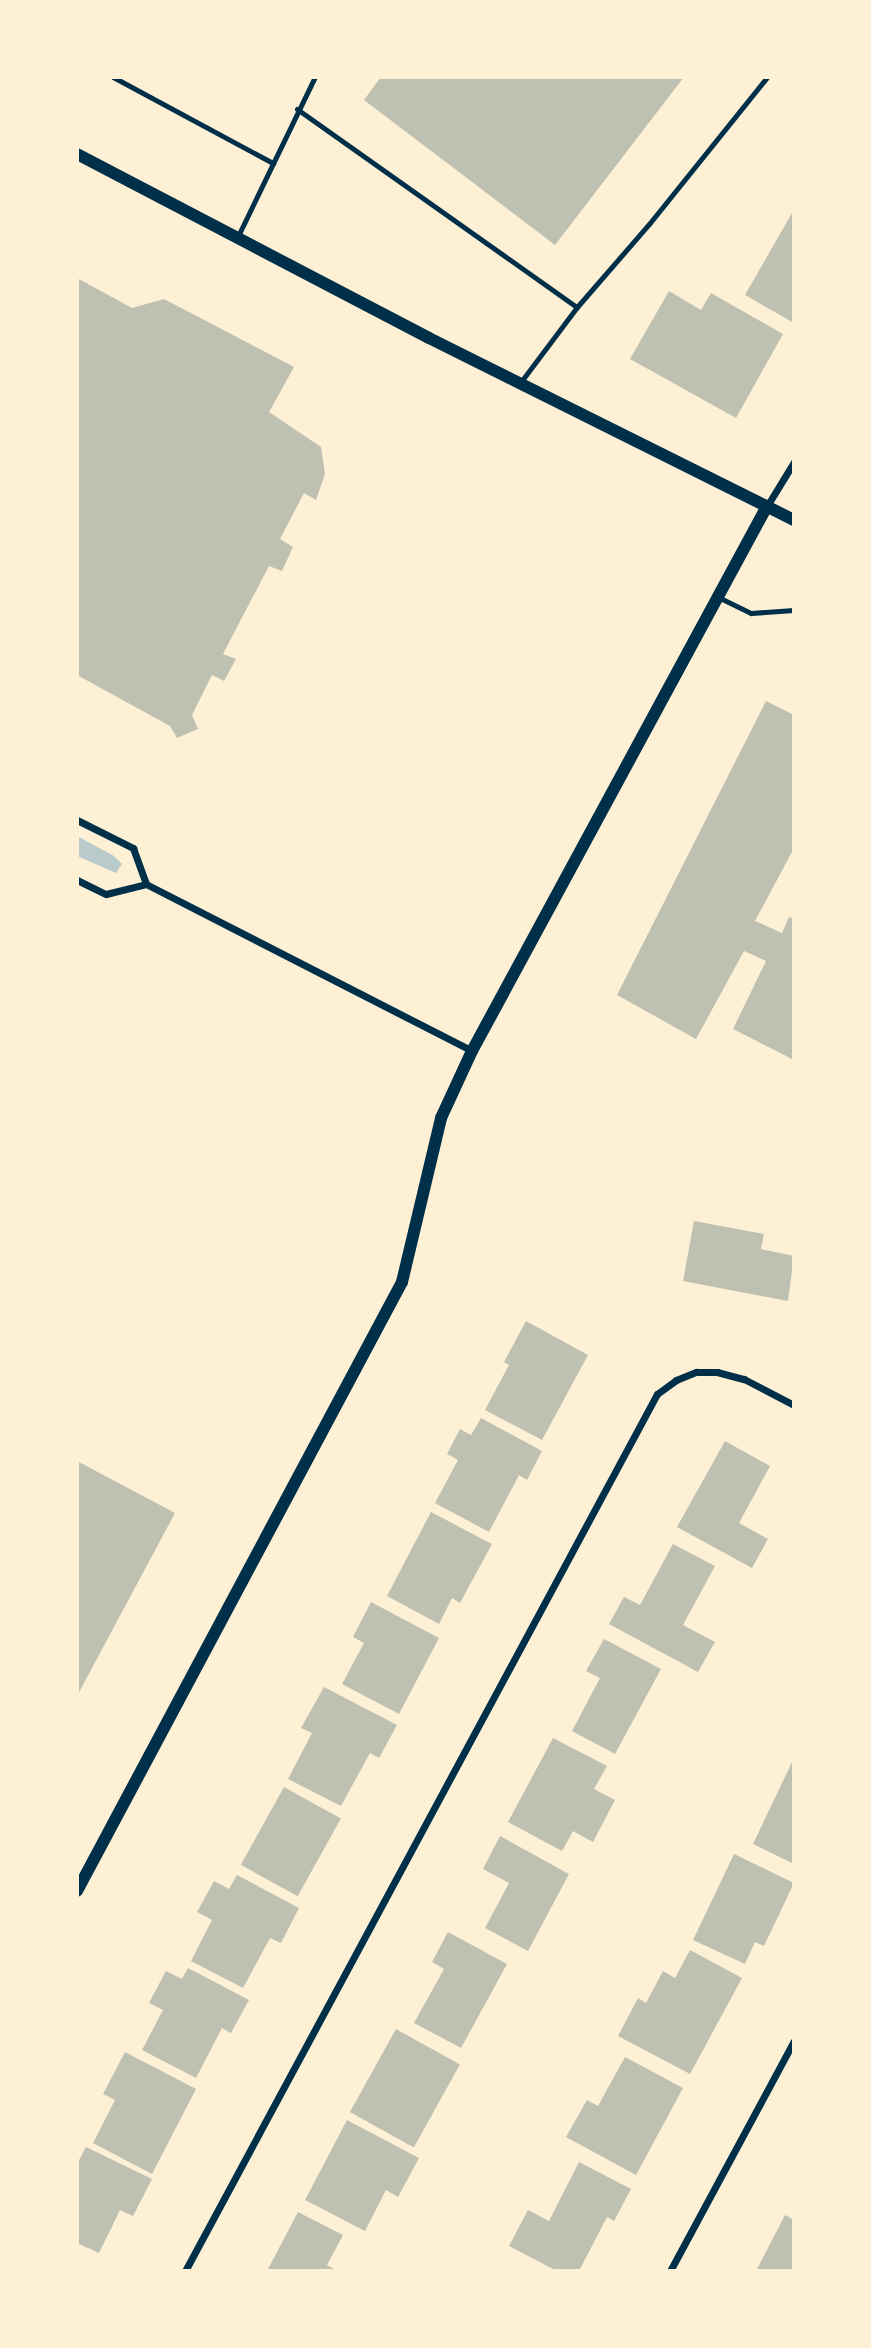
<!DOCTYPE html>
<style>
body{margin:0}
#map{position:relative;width:871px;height:2348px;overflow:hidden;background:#fdf0d5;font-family:"DejaVu Sans",sans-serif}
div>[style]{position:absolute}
.green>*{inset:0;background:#b9caca}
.building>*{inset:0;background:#bec0b2;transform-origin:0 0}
.service>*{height:5px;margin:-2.5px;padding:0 2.5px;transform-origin:2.5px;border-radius:2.5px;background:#003049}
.minor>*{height:7px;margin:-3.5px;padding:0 3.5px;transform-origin:3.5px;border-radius:3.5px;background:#003049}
.tertiary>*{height:12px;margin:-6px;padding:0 6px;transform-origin:6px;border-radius:6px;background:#003049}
span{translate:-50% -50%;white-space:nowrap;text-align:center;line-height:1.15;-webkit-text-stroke:7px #fdf0d5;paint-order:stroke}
.frame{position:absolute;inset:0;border:79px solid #fdf0d5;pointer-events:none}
</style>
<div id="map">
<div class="green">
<div style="clip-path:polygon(77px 836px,114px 856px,122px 864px,116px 873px,77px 856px)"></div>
</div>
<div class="building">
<div style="clip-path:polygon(381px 77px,684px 77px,555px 245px,364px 100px)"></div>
<div style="clip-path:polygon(792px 213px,794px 214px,794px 323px,745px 295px)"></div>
<div style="clip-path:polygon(77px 278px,132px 308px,164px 299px,294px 367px,269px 412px,321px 447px,325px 474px,316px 500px,304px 493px,280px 539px,293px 547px,282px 571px,269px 566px,223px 654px,236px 659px,224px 681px,212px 675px,192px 715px,198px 729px,177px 738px,170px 726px,77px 675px)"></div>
<div style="clip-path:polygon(669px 291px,701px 310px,711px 293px,783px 334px,736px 418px,630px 359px)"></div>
<div style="clip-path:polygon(766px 701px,794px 715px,794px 848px,755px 921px,782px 933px,789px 917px,794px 919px,794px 1060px,733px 1029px,766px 961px,744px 951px,696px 1039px,617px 995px)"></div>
<div style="clip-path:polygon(694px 1221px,764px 1234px,761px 1249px,794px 1256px,788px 1301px,683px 1281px)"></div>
<div style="clip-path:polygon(526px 1321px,588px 1355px,542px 1440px,485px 1410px,509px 1365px,504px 1362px)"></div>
<div style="clip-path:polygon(481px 1418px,542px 1451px,527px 1480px,519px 1475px,489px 1532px,435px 1503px,458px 1460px,447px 1454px,460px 1429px,471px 1435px)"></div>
<div style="clip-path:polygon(725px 1441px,770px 1466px,739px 1523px,768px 1539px,752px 1568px,677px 1527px)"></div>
<div style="clip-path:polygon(77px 1461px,175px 1513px,77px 1696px)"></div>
<div style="clip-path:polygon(431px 1512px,492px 1544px,460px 1603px,452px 1598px,439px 1624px,387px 1596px)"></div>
<div style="clip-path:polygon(673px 1544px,715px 1566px,683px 1625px,715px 1642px,698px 1672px,609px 1624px,624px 1597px,640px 1605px)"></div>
<div style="clip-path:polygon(371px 1602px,439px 1638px,399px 1714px,342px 1684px,364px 1643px,353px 1637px)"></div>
<div style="clip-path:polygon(604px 1639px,661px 1669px,615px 1754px,572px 1731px,600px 1678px,586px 1671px)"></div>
<div style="clip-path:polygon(324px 1687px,397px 1725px,379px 1758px,370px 1753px,341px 1806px,288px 1779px,312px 1733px,301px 1728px)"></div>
<div style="clip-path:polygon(553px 1738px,607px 1766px,594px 1789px,615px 1800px,593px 1842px,573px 1831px,562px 1851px,508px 1822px)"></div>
<div style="clip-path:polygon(794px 1758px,794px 1864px,753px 1844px)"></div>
<div style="left:284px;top:1787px;width:65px;height:89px;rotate:29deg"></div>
<div style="clip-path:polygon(500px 1836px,569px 1874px,528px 1951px,485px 1928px,509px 1883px,483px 1869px)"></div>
<div style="clip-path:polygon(734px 1854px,794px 1883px,764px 1946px,755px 1942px,745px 1964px,693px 1940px)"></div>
<div style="clip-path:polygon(237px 1875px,299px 1908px,281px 1943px,270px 1938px,243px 1988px,191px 1961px,212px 1920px,197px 1912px,214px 1881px,229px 1889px)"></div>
<div style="clip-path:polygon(448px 1932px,507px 1964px,461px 2048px,414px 2023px,444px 1969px,432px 1962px)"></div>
<div style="clip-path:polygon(690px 1950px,742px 1978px,690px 2074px,618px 2036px,638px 1998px,646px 2003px,663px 1971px,675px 1978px)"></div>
<div style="clip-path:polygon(188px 1968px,249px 2000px,231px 2033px,222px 2028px,196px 2078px,142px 2050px,163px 2010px,149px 2003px,166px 1971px,182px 1979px)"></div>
<div style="left:396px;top:2029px;width:73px;height:95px;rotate:29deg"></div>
<div style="clip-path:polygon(125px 2052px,196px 2089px,152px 2174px,93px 2143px,115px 2100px,103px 2094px)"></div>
<div style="clip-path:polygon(625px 2057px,683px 2088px,636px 2175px,566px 2137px,587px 2100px,598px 2106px)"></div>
<div style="clip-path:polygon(347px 2120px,419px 2158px,398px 2197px,386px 2190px,365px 2231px,305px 2200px)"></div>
<div style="clip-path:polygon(86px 2147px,152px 2179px,133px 2216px,120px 2210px,99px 2253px,77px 2243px,77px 2164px)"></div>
<div style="clip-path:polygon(579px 2162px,631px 2189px,614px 2221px,607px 2217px,579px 2271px,557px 2271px,509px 2246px,528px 2210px,549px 2221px)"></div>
<div style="clip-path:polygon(298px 2212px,343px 2235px,327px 2265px,338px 2271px,267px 2271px)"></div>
<div style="clip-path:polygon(785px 2215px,794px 2220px,794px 2271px,756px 2271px)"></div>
</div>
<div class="service">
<div style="left:113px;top:77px;width:182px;rotate:28.3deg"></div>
<div style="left:297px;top:109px;width:343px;rotate:35.3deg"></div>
<div style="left:577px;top:307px;width:95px;rotate:126.9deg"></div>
<div style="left:237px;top:238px;width:179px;rotate:-64.2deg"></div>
<div style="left:577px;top:307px;width:110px;rotate:-49.1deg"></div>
<div style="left:649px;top:224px;width:189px;rotate:-51.2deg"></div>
<div style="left:718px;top:597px;width:37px;rotate:26deg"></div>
<div style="left:751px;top:613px;width:43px;rotate:-4deg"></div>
</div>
<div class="minor">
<div style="left:767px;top:506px;width:52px;rotate:-58.5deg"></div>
<div style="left:77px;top:820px;width:63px;rotate:26.6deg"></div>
<div style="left:133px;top:848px;width:38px;rotate:70deg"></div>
<div style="left:77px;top:880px;width:32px;rotate:26deg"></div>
<div style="left:106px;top:894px;width:41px;rotate:-14deg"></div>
<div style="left:146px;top:884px;width:366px;rotate:27.1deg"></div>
<div style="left:185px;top:2271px;width:996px;rotate:-61.71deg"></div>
<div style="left:657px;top:1394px;width:24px;rotate:-36deg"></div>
<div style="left:676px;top:1380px;width:22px;rotate:-22deg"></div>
<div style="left:696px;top:1372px;width:21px"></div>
<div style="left:717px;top:1372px;width:28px;rotate:15deg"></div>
<div style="left:744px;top:1379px;width:56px;rotate:27.5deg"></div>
<div style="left:670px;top:2271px;width:261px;rotate:-61.7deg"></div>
</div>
<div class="tertiary">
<div style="left:77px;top:154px;width:397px;rotate:27.6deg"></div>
<div style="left:429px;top:338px;width:408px;rotate:26.5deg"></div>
<div style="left:77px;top:1891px;width:690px;rotate:-61.91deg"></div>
<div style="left:402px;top:1282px;width:169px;rotate:-76.6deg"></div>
<div style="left:441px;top:1118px;width:74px;rotate:-65.2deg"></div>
<div style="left:472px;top:1051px;width:620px;rotate:-61.57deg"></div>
</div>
<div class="frame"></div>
</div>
